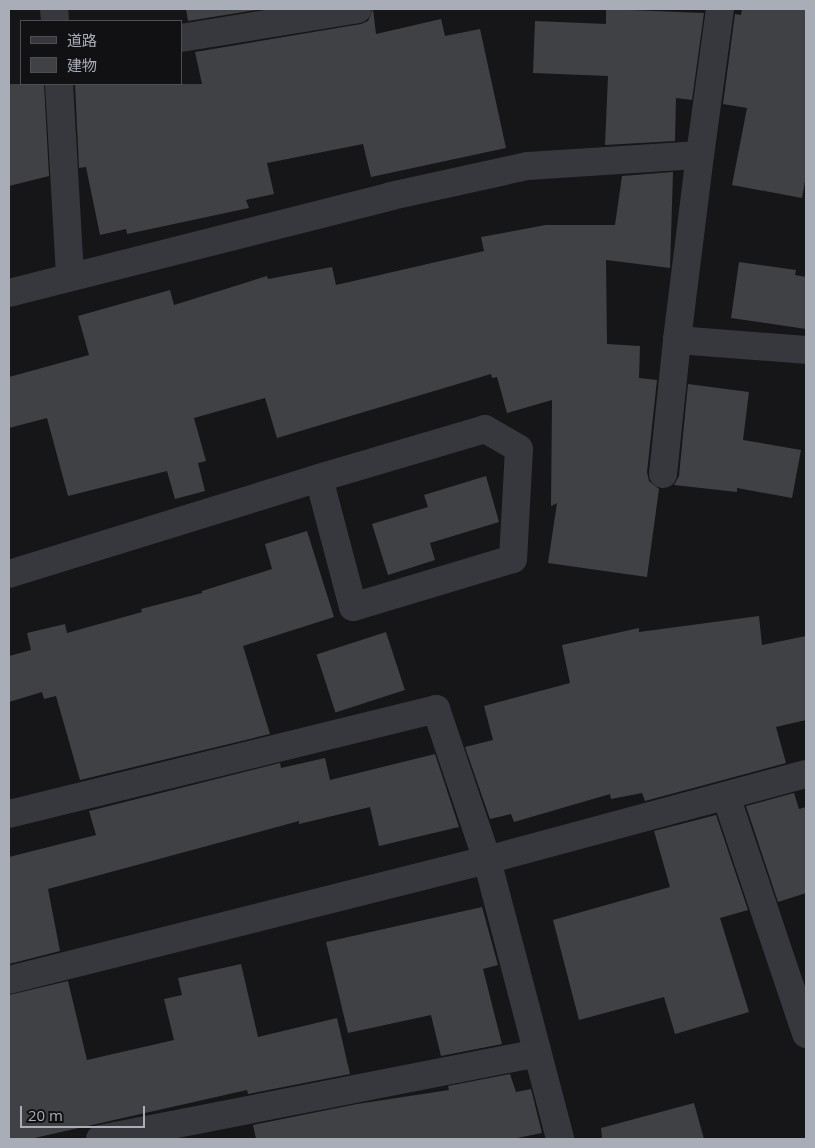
<!DOCTYPE html>
<meta charset="utf-8">
<style>
body{margin:0}
#map{position:relative;width:815px;height:1148px;overflow:hidden;background:#161618;font-family:"Open Sans","Noto Sans JP",sans-serif}
div>[style]{position:absolute}
.building>*{inset:0;background:#404145;transform-origin:0 0}
.minor>*{height:28px;margin:-14px;padding:0 14px;transform-origin:14px;border-radius:14px;background:#37383d}
span{translate:-50% -50%;white-space:nowrap;text-align:center;line-height:1.15;-webkit-text-stroke:4.5px #111113;paint-order:stroke}
.frame{position:absolute;inset:0;border:10px solid #a8adb8;pointer-events:none}
.legend{position:absolute;left:20px;top:20px;width:162px;height:65px;box-sizing:border-box;background:#111113;border:1px solid #4d4f55;margin:0;padding:6px 9px;list-style:none;font-size:15px;color:#a8adb8}
.legend li{display:flex;align-items:center;gap:10px;height:25px}
.legend b{width:25px;border:1px solid #4d4f55}
.scale{position:absolute;left:20px;top:1106px;width:125px;height:22px;box-sizing:border-box;border:2px solid #a8adb8;border-top:0;padding-left:6px;font-size:15px;line-height:18px;white-space:nowrap;color:#a8adb8;-webkit-text-stroke:4px #111113;paint-order:stroke}
</style>
<div id="map">
<div class="building">
<div style="clip-path:polygon(186px 9px,263px 9px,188px 21px)"></div>
<div style="clip-path:polygon(373px 9px,376px 34px,441px 19px,445px 36px,480px 29px,506px 148px,371px 177px,363px 144px,267px 163px,274px 194px,246px 200px,249px 208px,127px 234px,126px 229px,100px 235px,86px 167px,79px 168px,75px 84px,202px 84px,195px 52px,361px 24px,368px 21px)"></div>
<div style="clip-path:polygon(606px 9px,704px 13px,692px 100px,676px 98px,675px 141px,605px 145px,608px 76px,533px 73px,535px 21px,606px 24px)"></div>
<div style="clip-path:polygon(742px 9px,806px 9px,806px 175px,802px 198px,732px 185px,747px 108px,723px 104px,735px 14px,741px 15px)"></div>
<div style="clip-path:polygon(9px 84px,44px 84px,49px 176px,9px 186px)"></div>
<div style="clip-path:polygon(673px 172px,670px 268px,606px 260px,607px 344px,640px 346px,639px 378px,657px 380px,647px 472px,649px 481px,659px 489px,647px 577px,548px 563px,557px 503px,551px 506px,552px 400px,507px 413px,497px 377px,492px 378px,491px 374px,277px 438px,265px 398px,194px 418px,206px 461px,198px 463px,205px 491px,175px 499px,167px 471px,68px 496px,47px 418px,9px 428px,9px 377px,89px 355px,78px 316px,170px 290px,174px 305px,267px 276px,268px 279px,332px 267px,336px 285px,484px 251px,481px 237px,546px 225px,615px 225px,622px 176px)"></div>
<div style="clip-path:polygon(739px 262px,796px 270px,795px 275px,806px 277px,806px 329px,731px 318px)"></div>
<div style="clip-path:polygon(688px 384px,749px 392px,743px 440px,801px 450px,792px 498px,737px 488px,737px 492px,674px 485px,679px 476px)"></div>
<div style="clip-path:polygon(486px 476px,499px 522px,430px 543px,435px 560px,388px 575px,372px 524px,428px 507px,424px 495px)"></div>
<div style="clip-path:polygon(307px 531px,334px 617px,243px 646px,270px 734px,80px 780px,56px 696px,44px 699px,42px 692px,9px 702px,9px 656px,31px 650px,27px 633px,65px 624px,67px 633px,142px 612px,141px 609px,202px 593px,202px 591px,272px 569px,265px 544px)"></div>
<div style="clip-path:polygon(759px 616px,762px 645px,806px 636px,806px 720px,776px 727px,786px 763px,645px 801px,642px 793px,611px 799px,610px 794px,514px 822px,511px 814px,490px 819px,465px 747px,493px 740px,484px 706px,570px 683px,562px 645px,639px 628px,639px 632px)"></div>
<div style="left:386px;top:632px;width:61px;height:73px;rotate:72deg"></div>
<div style="clip-path:polygon(435px 754px,459px 827px,379px 846px,370px 807px,299px 824px,299px 821px,48px 889px,60px 951px,9px 964px,9px 857px,96px 835px,89px 811px,280px 763px,281px 768px,325px 758px,330px 780px)"></div>
<div style="clip-path:polygon(794px 793px,799px 809px,806px 807px,806px 893px,778px 902px,746px 806px)"></div>
<div style="clip-path:polygon(716px 815px,748px 910px,720px 918px,749px 1012px,675px 1034px,664px 997px,579px 1020px,553px 920px,670px 887px,654px 831px)"></div>
<div style="clip-path:polygon(482px 907px,498px 965px,483px 969px,502px 1044px,441px 1056px,431px 1015px,348px 1033px,326px 942px)"></div>
<div style="clip-path:polygon(241px 964px,258px 1037px,337px 1018px,350px 1074px,248px 1094px,247px 1090px,30px 1139px,9px 1139px,9px 995px,68px 981px,87px 1060px,174px 1040px,164px 999px,182px 995px,178px 978px)"></div>
<div style="clip-path:polygon(510px 1074px,516px 1092px,531px 1089px,542px 1133px,512px 1139px,256px 1139px,253px 1125px,357px 1104px,449px 1090px,448px 1086px)"></div>
<div style="clip-path:polygon(694px 1103px,704px 1139px,602px 1139px,601px 1128px)"></div>
</div>
<div class="minor">
<div style="left:54px;top:9px;width:12px;rotate:85deg"></div>
<div style="left:181px;top:38px;width:179px;rotate:-9.3deg"></div>
<div style="left:59px;top:84px;width:193px;rotate:86.7deg"></div>
<div style="left:700px;top:155px;width:147px;rotate:-82.2deg"></div>
<div style="left:9px;top:293px;width:394px;rotate:-14.2deg"></div>
<div style="left:391px;top:196px;width:140px;rotate:-12.4deg"></div>
<div style="left:528px;top:166px;width:172px;rotate:-3.7deg"></div>
<div style="left:700px;top:155px;width:186px;rotate:97.1deg"></div>
<div style="left:677px;top:340px;width:129px;rotate:4.4deg"></div>
<div style="left:663px;top:474px;width:135px;rotate:-84deg"></div>
<div style="left:9px;top:574px;width:325px;rotate:-17.2deg"></div>
<div style="left:319px;top:478px;width:173px;rotate:-16.4deg"></div>
<div style="left:485px;top:429px;width:39px;rotate:30deg"></div>
<div style="left:519px;top:449px;width:110px;rotate:93.1deg"></div>
<div style="left:513px;top:559px;width:167px;rotate:163.3deg"></div>
<div style="left:353px;top:607px;width:133px;rotate:-104.8deg"></div>
<div style="left:726px;top:796px;width:251px;rotate:71.4deg"></div>
<div style="left:9px;top:814px;width:440px;rotate:-13.8deg"></div>
<div style="left:436px;top:709px;width:159px;rotate:71.3deg"></div>
<div style="left:487px;top:860px;width:288px;rotate:75.3deg"></div>
<div style="left:9px;top:980px;width:493px;rotate:-14.1deg"></div>
<div style="left:487px;top:860px;width:330px;rotate:-15.1deg"></div>
<div style="left:100px;top:1139px;width:445px;rotate:-11.1deg"></div>
</div>
<div class="frame"></div>
<ul class="legend">
<li><b style="height:6px;background:#37383d"></b>道路</li>
<li><b style="height:14px;background:#404145"></b>建物</li>
</ul>
<div class="scale">20 m</div>
</div>
